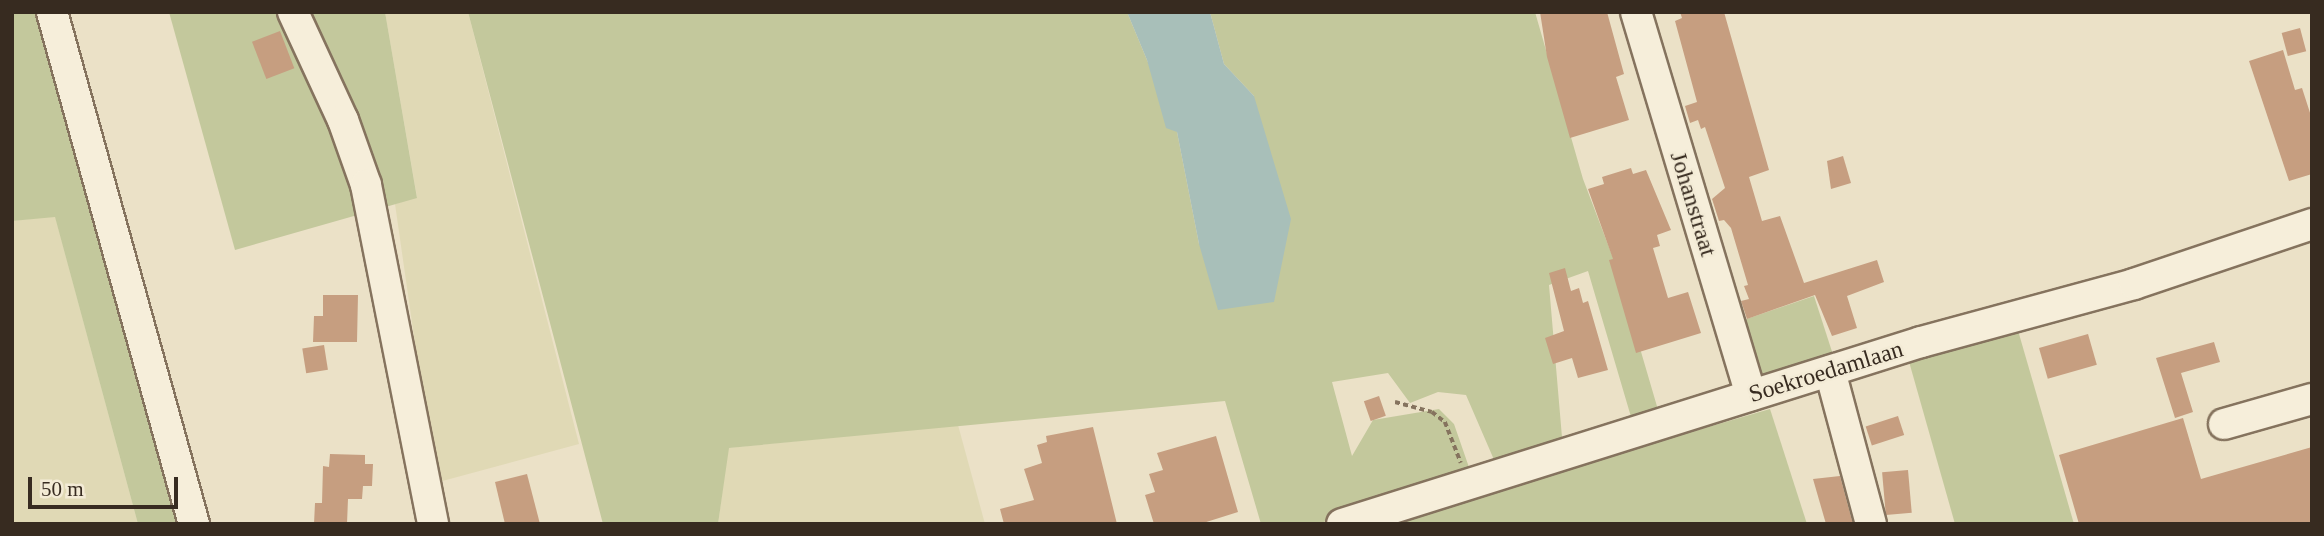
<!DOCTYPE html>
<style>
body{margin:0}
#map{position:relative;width:2324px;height:536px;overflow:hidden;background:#ebe1c7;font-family:"Times New Roman",serif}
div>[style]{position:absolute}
.farmland>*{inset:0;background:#e0d9b5}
.green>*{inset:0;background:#c3c89c}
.water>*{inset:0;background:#a8bfb9}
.building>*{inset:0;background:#c69e80;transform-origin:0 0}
.path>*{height:3.5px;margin-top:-1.75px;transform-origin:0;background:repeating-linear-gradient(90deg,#85735e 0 5px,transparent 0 8.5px)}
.roads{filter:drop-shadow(2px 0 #85735e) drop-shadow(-2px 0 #85735e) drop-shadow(0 2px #85735e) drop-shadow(0 -2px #85735e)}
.minor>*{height:30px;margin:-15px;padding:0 15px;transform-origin:15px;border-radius:15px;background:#f6eeda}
span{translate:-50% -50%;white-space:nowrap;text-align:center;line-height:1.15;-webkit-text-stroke:5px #f3ebd6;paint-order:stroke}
.street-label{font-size:24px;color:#372b20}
.frame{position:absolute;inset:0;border:14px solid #372b20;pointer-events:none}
.scale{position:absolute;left:28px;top:477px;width:150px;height:32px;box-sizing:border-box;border:4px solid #372b20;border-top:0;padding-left:9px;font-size:21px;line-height:24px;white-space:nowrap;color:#372b20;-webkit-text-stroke:5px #f3ebd6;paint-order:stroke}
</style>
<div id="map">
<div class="farmland">
<div style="clip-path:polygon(385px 12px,468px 12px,579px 444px,435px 483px,395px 204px,417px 197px)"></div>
<div style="clip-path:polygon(55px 216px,138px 524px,12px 524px,12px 221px)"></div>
<div style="clip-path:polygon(958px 425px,985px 524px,718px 524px,728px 448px)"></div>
</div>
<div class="green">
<div style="clip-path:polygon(12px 12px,43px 12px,184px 524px,138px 524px,55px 217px,12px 221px)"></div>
<div style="clip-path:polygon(169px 12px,385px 12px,417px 198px,235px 250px)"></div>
<div style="clip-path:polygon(468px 12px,1127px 12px,1177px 132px,1199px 244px,1254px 96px,1224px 64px,1210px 12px,1535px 12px,1583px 179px,1615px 263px,1661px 420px,1634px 427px,1588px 271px,1549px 285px,1563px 449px,1498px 469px,1466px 395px,1438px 392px,1410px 403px,1388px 373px,1332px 382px,1352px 456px,1373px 420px,1439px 409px,1454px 424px,1472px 476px,1317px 524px,1261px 524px,1225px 401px,729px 448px,718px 524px,603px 524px)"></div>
<div style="clip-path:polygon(1814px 296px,1836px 364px,1758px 378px,1735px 323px)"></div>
<div style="clip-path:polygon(2017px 327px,2074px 524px,1955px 524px,1908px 358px)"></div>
<div style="clip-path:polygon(1770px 409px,1807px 524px,1376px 524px)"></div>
</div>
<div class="water">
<div style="clip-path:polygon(1127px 12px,1210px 12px,1224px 64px,1254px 96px,1291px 219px,1274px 302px,1218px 310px,1199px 244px,1177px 132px,1166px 128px,1147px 60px)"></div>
</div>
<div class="building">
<div style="clip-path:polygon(1540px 12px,1607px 12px,1624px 74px,1616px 77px,1629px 120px,1570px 138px,1547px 57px)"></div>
<div style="clip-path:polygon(1680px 12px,1724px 12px,1769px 170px,1749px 177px,1762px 221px,1780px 216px,1804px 283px,1877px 260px,1884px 282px,1847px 296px,1857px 328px,1832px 336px,1815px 295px,1747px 319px,1741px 301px,1749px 299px,1744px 286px,1748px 285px,1731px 228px,1724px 220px,1719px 221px,1712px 199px,1725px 188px,1705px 127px,1701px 129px,1698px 120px,1690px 123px,1685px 106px,1697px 102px,1675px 21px,1682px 18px)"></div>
<div style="left:2300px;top:28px;width:24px;height:19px;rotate:75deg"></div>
<div style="left:280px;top:31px;width:40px;height:30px;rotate:69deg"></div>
<div style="clip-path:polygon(2283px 50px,2295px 90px,2302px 88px,2312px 119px,2312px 174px,2289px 181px,2249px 61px)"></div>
<div style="clip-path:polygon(1843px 156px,1851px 183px,1831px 189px,1827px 161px)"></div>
<div style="clip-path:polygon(1631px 168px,1633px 174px,1646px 170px,1671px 230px,1657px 235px,1660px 246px,1653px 248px,1668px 298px,1688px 292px,1701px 333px,1636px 353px,1609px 260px,1613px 259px,1588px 189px,1604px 184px,1602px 177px)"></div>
<div style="clip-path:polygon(1565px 268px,1571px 291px,1579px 288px,1583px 303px,1588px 301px,1608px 370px,1578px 378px,1572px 358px,1553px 364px,1545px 338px,1564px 331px,1549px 273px)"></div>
<div style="clip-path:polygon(323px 295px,358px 295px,357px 342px,313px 342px,314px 316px,323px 316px)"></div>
<div style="left:2088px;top:334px;width:32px;height:51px;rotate:74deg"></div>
<div style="clip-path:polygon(2214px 342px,2220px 362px,2181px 373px,2193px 412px,2175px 418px,2156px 358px)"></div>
<div style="left:324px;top:345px;width:25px;height:22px;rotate:81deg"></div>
<div style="left:1379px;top:396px;width:21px;height:16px;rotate:71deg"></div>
<div style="left:1898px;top:416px;width:20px;height:34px;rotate:72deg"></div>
<div style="clip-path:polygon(2183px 418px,2201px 479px,2312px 447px,2312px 524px,2079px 524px,2059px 455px)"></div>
<div style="clip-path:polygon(1093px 427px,1117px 524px,1004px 524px,1000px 509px,1034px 500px,1024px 469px,1042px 463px,1037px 445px,1047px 442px,1046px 436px)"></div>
<div style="clip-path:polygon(1216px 436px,1238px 512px,1200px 524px,1154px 524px,1145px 495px,1155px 492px,1149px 474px,1163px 470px,1157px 453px)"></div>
<div style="clip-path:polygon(330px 454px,365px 455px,365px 464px,373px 464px,372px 486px,363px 486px,362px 499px,348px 499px,347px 524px,314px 524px,315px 503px,322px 503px,323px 466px,329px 467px)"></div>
<div style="left:1908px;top:470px;width:43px;height:26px;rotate:85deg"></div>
<div style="clip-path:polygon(527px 474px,540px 524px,505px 524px,495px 482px)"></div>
<div style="clip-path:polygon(1840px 476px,1853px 524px,1826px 524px,1813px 479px)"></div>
</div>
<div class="path">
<div style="left:1395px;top:402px;width:38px;rotate:15deg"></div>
<div style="left:1432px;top:412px;width:16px;rotate:38deg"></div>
<div style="left:1445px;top:422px;width:44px;rotate:68.7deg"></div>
</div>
<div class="roads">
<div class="minor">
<div style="left:52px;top:12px;width:531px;rotate:74.5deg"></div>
<div style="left:293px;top:12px;width:119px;rotate:65.2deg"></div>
<div style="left:343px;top:120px;width:69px;rotate:70.5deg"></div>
<div style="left:366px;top:185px;width:346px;rotate:78.8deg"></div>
<div style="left:1636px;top:12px;width:400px;rotate:73.3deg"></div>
<div style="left:1830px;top:371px;width:158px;rotate:75deg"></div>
<div style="left:2224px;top:424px;width:91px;rotate:-15.9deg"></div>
<div style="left:1342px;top:524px;width:607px;rotate:-17.45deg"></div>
<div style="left:1921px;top:342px;width:221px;rotate:-15.2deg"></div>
<div style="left:2134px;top:284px;width:188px;rotate:-18.6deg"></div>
</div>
</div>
<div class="street-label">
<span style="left:1693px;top:204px;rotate:73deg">Johanstraat</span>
<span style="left:1826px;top:372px;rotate:-17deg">Soekroedamlaan</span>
</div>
<div class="frame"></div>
<div class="scale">50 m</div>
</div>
